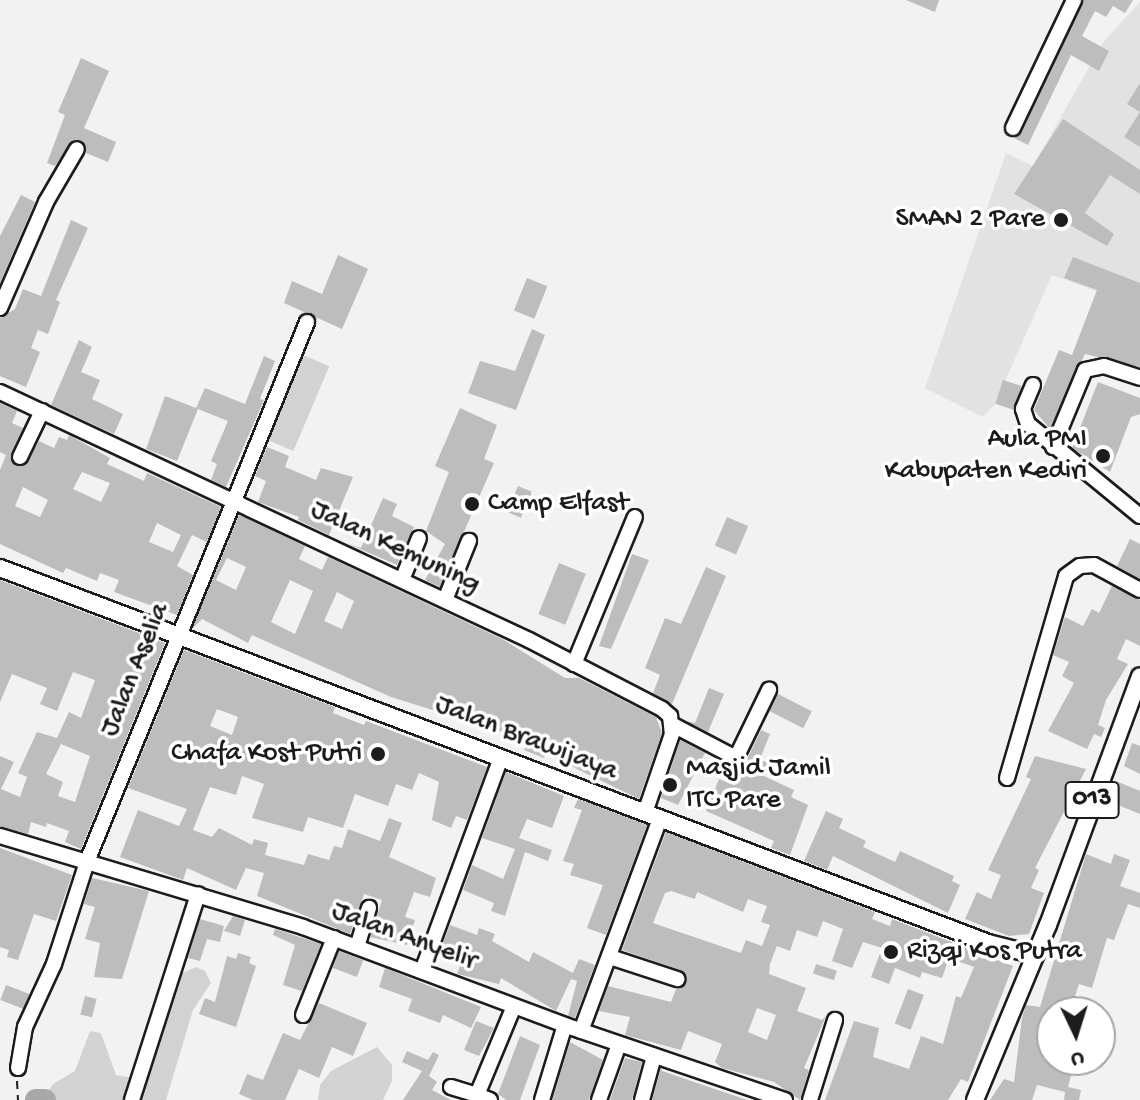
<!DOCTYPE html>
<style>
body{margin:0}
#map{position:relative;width:1140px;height:1100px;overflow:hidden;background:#f2f2f2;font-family:"Gochi Hand",sans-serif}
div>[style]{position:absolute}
.built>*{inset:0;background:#e2e2e2}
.green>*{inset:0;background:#d2d2d2;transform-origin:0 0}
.river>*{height:22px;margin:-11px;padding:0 11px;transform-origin:11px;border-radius:11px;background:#a8a8a8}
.building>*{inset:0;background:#bdbdbd;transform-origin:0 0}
.path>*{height:2px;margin-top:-1px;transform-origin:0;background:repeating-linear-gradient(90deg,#1c1c1c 0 8px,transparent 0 14px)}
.roads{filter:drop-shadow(2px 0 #1c1c1c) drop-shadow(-2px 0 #1c1c1c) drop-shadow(0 2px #1c1c1c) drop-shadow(0 -2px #1c1c1c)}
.minor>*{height:14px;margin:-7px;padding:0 7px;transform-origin:7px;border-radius:7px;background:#fff}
.major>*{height:16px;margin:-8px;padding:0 8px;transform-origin:8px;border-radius:8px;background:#fff}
.dots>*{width:22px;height:22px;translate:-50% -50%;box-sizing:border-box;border:4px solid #fff;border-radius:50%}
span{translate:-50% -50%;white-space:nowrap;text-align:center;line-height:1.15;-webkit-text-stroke:7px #fff;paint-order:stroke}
.shield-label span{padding:2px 6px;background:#fff;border:2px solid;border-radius:6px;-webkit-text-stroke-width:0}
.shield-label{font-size:26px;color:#1c1c1c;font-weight:700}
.poi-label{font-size:28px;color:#1c1c1c}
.right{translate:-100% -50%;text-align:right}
.left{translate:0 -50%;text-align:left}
.street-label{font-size:28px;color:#1c1c1c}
.north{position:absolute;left:1036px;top:996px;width:80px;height:80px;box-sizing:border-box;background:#fff;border:2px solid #a4a4a4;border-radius:50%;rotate:176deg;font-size:22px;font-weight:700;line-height:32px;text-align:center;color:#1c1c1c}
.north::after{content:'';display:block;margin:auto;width:28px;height:36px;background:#1c1c1c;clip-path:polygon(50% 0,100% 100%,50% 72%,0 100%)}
</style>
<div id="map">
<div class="built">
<div style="clip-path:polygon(1140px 2px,1140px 307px,1052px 275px,995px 404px,983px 417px,925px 388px,1006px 153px,1033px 166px,1104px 41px)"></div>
</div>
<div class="green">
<div style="left:298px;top:353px;width:34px;height:92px;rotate:23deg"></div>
<div style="clip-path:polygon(196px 967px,205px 971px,211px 983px,193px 1010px,166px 1100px,43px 1100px,53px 1084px,75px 1071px,90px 1031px,101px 1033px,116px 1075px,139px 1079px,178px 975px)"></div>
<div style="clip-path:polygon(377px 1047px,392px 1065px,392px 1081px,383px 1100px,318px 1100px,320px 1085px,331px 1071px)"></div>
</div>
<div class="river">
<div style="left:36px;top:1100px;width:9px"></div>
</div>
<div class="building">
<div style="clip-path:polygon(906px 0,939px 0,935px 12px)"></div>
<div style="clip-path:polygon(1084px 0,1133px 0,1125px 13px,1113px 6px,1106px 17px,1095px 11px,1082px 36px,1109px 51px,1099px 71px,1071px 55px,1028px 145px,1014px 138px,1022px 132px)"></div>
<div style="clip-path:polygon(81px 58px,109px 71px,84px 128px,116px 142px,108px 162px,86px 153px,83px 141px,73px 140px,55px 166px,47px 163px,65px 115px,58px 112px)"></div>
<div style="clip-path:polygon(1140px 83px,1140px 147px,1124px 137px,1140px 112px,1127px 104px)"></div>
<div style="clip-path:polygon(1063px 119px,1140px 170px,1140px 194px,1110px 175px,1085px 213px,1114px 234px,1107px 246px,1014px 194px)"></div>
<div style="clip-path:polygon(21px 195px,35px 202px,0 283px,0 236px)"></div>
<div style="clip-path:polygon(71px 220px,88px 228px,56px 300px,60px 302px,48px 334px,38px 330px,31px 348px,40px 352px,26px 387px,0 376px,0 318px,15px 309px,23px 289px,41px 296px)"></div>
<div style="clip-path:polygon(338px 255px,368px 269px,342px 329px,284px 303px,292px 281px,322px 294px)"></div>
<div style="clip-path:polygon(1073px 257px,1140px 283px,1140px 367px,1085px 354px,1050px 429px,1034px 410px,1059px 350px,1072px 355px,1097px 290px,1064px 278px)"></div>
<div style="left:527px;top:278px;width:22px;height:35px;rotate:22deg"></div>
<div style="clip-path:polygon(532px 329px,545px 335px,516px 410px,468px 393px,480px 361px,515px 371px)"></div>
<div style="clip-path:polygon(79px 340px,92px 347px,81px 372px,100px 380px,92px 399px,123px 414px,114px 434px,51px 405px)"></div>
<div style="clip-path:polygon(264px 356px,275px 361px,260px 399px,264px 400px,226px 487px,211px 480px,217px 464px,211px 461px,228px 421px,198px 409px,177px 461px,146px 449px,165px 396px,196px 408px,205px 388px,245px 404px)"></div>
<div style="left:1003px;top:380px;width:20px;height:25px;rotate:18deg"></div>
<div style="clip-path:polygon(1098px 382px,1140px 398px,1140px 414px,1131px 417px,1110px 472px,1072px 448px)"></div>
<div style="clip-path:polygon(evenodd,0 403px,17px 411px,12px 423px,23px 428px,11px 453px,15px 466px,26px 465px,39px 441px,54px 448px,59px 437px,67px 440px,69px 435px,110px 458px,107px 464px,144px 481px,147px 473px,221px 507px,207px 542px,192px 535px,177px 566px,193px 575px,177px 615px,114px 592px,119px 580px,100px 573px,97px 581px,66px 568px,63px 573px,0 544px,0 470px,6px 455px,0 452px,0 403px,82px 472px,110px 483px,101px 502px,73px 489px,82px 472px,0 403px,23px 487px,48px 500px,40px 517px,15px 506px,23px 487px,0 403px,157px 523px,181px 535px,173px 552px,149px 542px,157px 523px)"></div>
<div style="clip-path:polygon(460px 408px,497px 425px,484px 459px,494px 463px,440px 587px,425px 580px,445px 544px,426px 531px,449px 472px,435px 466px)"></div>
<div style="clip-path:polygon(267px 447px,289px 456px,285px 467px,316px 480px,321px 468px,353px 477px,329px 535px,298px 520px,299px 517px,258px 502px,266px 481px,255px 476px)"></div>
<div style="left:518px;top:486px;width:15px;height:28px;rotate:23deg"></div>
<div style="clip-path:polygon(383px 498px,397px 504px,392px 516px,414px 527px,397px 565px,346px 543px,361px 548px)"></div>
<div style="clip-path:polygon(evenodd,239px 515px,305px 546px,299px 559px,322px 570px,328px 557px,504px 640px,565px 678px,579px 678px,656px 717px,662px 733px,639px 799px,546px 754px,544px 758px,524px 750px,528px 740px,391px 697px,252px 635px,248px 643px,202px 619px,192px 629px,239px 515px,227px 558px,246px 567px,236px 590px,216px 580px,227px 558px,239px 515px,290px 580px,313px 591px,295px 634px,271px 622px,290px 580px,239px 515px,337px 592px,354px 601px,342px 629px,324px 621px,337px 592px)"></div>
<div style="left:727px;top:517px;width:23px;height:31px;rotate:23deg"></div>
<div style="clip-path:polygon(1130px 539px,1140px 544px,1140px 579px,1117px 566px)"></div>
<div style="clip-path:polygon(632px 554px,649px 560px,611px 649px,599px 646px)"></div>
<div style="left:559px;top:563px;width:29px;height:55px;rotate:22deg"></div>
<div style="clip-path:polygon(706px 567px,726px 576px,672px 704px,653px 693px,660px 675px,645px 668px,665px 618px,681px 624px)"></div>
<div style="clip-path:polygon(evenodd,0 580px,165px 643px,81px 849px,65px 842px,69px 831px,47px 823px,46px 827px,31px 822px,28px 834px,0 826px,0 756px,14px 762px,1px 789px,20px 797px,27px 777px,18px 773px,37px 732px,57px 738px,69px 712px,81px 718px,95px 680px,73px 672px,57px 711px,40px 704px,47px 688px,12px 674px,0 702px,0 580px,61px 744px,90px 756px,75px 802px,58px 796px,63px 782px,46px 774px,61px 744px)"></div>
<div style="clip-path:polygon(1112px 586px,1140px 600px,1140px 646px,1126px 639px,1117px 659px,1128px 664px,1106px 700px,1098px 725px,1105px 728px,1101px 737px,1094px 734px,1087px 749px,1048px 731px,1074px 683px,1062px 676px,1069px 662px,1053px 655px,1065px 617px,1083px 626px,1092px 609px,1099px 613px)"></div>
<div style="clip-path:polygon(evenodd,184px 650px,335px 707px,333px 713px,364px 725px,366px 721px,487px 767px,467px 820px,456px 816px,451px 828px,432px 820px,439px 782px,419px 773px,412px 790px,396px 784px,388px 806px,355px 794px,343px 828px,308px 817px,303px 832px,252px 818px,264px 784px,242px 776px,236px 795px,210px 787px,193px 830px,212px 837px,219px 828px,252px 845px,254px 839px,268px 843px,265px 855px,304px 865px,308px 854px,329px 860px,334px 846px,342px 848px,348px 829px,380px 841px,389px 818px,402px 823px,389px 857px,436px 878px,430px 897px,414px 892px,405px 917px,415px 920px,407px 945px,370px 937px,382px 900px,364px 894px,350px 934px,257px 896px,264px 873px,246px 868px,236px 890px,187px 868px,183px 880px,120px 857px,138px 810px,179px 826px,187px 809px,128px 788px,184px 650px,217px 709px,238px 717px,232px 735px,210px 726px,217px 709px)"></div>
<div style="clip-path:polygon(709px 688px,724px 694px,708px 732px,686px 721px,695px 723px)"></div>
<div style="left:778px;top:694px;width:38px;height:19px;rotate:27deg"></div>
<div style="clip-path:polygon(761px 730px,770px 734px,760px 759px,769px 764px,764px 776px,794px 790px,791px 797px,808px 805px,790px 855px,771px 848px,774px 841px,706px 811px,719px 779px,735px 785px)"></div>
<div style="clip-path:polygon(680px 740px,705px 753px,678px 805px,661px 798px)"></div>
<div style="clip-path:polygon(1132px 743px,1140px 746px,1140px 774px,1124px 766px)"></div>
<div style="clip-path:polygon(1035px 756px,1086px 769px,1035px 868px,1039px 870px,1031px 888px,1044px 893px,1029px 934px,1009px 936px,965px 919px,977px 892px,991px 899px,1001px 875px,988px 870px,1031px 779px,1026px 777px)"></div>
<div style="clip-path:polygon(506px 772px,564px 796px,552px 828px,527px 819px,519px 838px,552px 850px,548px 861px,525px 852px,505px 916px,491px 911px,494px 903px,463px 890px,472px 865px,503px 879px,515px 849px,482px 838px)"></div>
<div style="clip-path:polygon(1116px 781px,1140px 791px,1140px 814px,1108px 801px)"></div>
<div style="clip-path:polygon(578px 799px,647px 825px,606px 935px,587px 928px,603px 885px,570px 875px,574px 864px,563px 861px,582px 810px,574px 808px)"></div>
<div style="clip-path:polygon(826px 811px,843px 819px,839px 828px,866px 841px,863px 847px,895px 862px,900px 851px,954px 876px,952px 881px,960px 885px,948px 913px,833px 856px,827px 870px,804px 861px)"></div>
<div style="clip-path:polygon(evenodd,666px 832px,875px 912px,872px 919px,890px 926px,892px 919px,1013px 966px,968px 1082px,961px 1079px,948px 1100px,825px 1100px,854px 1021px,879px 1028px,873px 1057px,909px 1069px,921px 1036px,943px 1044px,956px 996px,961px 998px,974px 967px,949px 958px,942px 978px,922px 972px,920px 978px,895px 968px,889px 984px,871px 977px,882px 948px,863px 942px,852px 968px,832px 961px,843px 929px,823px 921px,817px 937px,797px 930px,790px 951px,777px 946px,770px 964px,769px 974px,806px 988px,797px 1011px,822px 1020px,826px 1016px,804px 1068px,809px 1070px,800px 1100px,774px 1082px,722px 1068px,715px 1062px,722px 1044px,688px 1031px,681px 1050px,625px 1035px,630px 1017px,599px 1011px,608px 986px,671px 1002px,676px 989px,687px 981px,680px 970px,622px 950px,666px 832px,671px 891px,695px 899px,697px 892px,743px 912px,748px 899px,767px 906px,761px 922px,770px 925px,762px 946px,746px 940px,741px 953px,653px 923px,665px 893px,671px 891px,666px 832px,757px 1008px,776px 1015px,767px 1040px,748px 1032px,757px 1008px)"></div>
<div style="clip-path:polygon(0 848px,72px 875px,56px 921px,34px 914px,18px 960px,7px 957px,9px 950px,0 947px)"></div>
<div style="clip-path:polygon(1086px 854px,1111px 864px,1114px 854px,1130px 860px,1120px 886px,1140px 893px,1140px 908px,1128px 904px,1114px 940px,1107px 938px,1092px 988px,1079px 984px,1070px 1012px,1052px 1012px,1052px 1035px,1043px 1060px,1075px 1060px,1068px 1087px,1081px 1090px,1079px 1100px,1064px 1100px,1065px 1092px,1037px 1085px,1032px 1100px,990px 1100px,1004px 1079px,1014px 1082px,1022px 1018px,1026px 1005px,1040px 1007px)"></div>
<div style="clip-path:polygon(92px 878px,149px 891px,122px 979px,94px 977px,100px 943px,85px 939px,95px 907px,84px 904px)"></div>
<div style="clip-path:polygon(233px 916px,245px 920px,240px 936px,224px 931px)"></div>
<div style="clip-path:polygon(200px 919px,224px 926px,220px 942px,207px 939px,200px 961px,188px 958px)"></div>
<div style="clip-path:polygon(450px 925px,477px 935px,479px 928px,495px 934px,492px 941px,529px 962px,533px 952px,573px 973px,579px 959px,595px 965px,575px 1018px,568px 1016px,577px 981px,571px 979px,556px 1011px,501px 978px,499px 984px,457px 974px,463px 958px,440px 950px)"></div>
<div style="clip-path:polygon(275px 929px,321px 944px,302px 991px,283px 985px,295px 945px,273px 935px)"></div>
<div style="left:339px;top:951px;width:26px;height:18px;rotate:21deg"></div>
<div style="clip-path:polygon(238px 953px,251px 957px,249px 963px,256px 966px,236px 1027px,199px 1014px,205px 998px,215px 1002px,227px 956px,236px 959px)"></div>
<div style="left:816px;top:964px;width:22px;height:10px;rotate:18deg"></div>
<div style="clip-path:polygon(385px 968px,481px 1007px,471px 1028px,443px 1015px,440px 1023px,408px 1011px,412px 999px,379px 987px)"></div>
<div style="left:6px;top:985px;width:25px;height:16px;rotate:21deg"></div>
<div style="left:908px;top:989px;width:17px;height:37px;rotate:21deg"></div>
<div style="left:85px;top:996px;width:12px;height:19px;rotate:14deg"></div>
<div style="clip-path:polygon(319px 1003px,367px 1023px,353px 1056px,332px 1047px,319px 1078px,299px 1069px,285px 1100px,253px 1100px,239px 1094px,247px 1074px,263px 1080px,283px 1033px,300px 1040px)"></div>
<div style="clip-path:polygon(476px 1021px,494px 1028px,479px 1056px,464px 1050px)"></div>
<div style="clip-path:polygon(520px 1036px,540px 1045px,520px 1100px,506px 1100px,498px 1094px)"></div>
<div style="clip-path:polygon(570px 1042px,603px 1060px,589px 1100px,552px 1100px)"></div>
<div style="clip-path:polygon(407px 1051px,428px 1060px,433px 1052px,439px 1055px,429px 1076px,437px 1082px,432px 1090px,451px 1100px,403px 1100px,422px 1071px,402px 1062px)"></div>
<div style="clip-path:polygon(625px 1058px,642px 1062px,632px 1100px,610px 1100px)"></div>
<div style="clip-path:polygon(661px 1068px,662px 1071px,747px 1100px,652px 1100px)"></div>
</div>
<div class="path">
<div style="left:17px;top:1081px;width:19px;rotate:87deg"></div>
</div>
<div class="roads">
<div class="minor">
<div style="left:1013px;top:128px;width:142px;rotate:-64.5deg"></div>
<div style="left:0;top:308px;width:116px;rotate:-66.5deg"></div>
<div style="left:46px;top:202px;width:61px;rotate:-59.7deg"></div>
<div style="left:1033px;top:385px;width:26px;rotate:113deg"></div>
<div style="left:1023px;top:409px;width:16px;rotate:72deg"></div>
<div style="left:1028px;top:424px;width:145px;rotate:39.4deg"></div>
<div style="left:0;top:392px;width:584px;rotate:25.12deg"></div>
<div style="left:529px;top:640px;width:150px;rotate:27.4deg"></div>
<div style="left:662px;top:709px;width:11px;rotate:41deg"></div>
<div style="left:670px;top:716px;width:18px;rotate:84deg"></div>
<div style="left:672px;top:734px;width:83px;rotate:108.9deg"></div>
<div style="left:1053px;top:447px;width:83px;rotate:-67.4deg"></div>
<div style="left:1085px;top:370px;width:19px;rotate:-12deg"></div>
<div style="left:1104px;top:366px;width:38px;rotate:18deg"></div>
<div style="left:20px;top:457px;width:51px;rotate:-64.4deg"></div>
<div style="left:402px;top:580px;width:45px;rotate:-68deg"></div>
<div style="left:445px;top:600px;width:64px;rotate:-67.9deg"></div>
<div style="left:574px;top:664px;width:159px;rotate:-67.5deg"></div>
<div style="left:673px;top:725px;width:71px;rotate:27.6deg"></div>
<div style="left:736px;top:758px;width:76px;rotate:-64.1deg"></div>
<div style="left:1007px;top:778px;width:210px;rotate:-73.7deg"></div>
<div style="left:1066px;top:576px;width:17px;rotate:-36deg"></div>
<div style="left:1080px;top:566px;width:14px;rotate:-4deg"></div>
<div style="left:1094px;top:565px;width:52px;rotate:28.5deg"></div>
<div style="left:0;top:836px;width:316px;rotate:16.7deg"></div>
<div style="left:303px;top:927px;width:288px;rotate:20.5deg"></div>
<div style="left:573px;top:1028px;width:224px;rotate:18.8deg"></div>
<div style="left:357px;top:947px;width:41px;rotate:-72.9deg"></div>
<div style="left:610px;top:957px;width:71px;rotate:18.2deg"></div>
<div style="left:422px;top:971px;width:228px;rotate:-69.7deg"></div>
<div style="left:303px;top:1015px;width:83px;rotate:-68.1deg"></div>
<div style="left:581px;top:1031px;width:226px;rotate:-69.6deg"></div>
<div style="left:18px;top:1068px;width:42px;rotate:-80.3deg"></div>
<div style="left:25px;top:1027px;width:69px;rotate:-65.3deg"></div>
<div style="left:54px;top:964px;width:110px;rotate:-72.1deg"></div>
<div style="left:88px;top:859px;width:580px;rotate:-67.81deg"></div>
<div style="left:451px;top:1087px;width:27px;rotate:17deg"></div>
<div style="left:132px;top:1100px;width:216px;rotate:-72.2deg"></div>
<div style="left:490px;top:1100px;width:14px;rotate:-159deg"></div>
<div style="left:477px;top:1095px;width:96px;rotate:-67.4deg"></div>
<div style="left:542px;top:1100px;width:78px;rotate:-73deg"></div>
<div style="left:599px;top:1100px;width:59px;rotate:-70.3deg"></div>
<div style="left:642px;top:1100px;width:46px;rotate:-74.7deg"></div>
<div style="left:810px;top:1100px;width:84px;rotate:-72.6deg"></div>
</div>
<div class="major">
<div style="left:0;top:568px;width:1057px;rotate:20.78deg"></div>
<div style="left:988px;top:943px;width:49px;rotate:14.3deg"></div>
<div style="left:975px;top:1100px;width:190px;rotate:-67.4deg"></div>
<div style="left:1048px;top:925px;width:265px;rotate:-69.7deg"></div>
</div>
</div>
<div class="dots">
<div style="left:1061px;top:220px;background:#1c1c1c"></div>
<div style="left:1103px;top:456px;background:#1c1c1c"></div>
<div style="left:472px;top:504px;background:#1c1c1c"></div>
<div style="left:378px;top:754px;background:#1c1c1c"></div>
<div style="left:670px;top:785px;background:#1c1c1c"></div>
<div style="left:891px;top:952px;background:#1c1c1c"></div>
</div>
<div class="shield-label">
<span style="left:1092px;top:800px">013</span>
</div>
<div class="poi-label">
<span class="right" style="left:1045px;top:220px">SMAN 2 Pare</span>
<span class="right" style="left:1087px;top:456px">Aula PMI<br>Kabupaten Kediri</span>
<span class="left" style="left:488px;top:504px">Camp Elfast</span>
<span class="right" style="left:362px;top:754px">Chafa Kost Putri</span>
<span class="left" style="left:686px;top:785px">Masjid Jamil<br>ITC Pare</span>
<span class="left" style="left:907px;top:952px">Rizqi Kos Putra</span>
</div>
<div class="street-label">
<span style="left:395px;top:548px;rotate:25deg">Jalan Kemuning</span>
<span style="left:136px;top:670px;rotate:-68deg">Jalan Aselia</span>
<span style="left:526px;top:739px;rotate:21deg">Jalan Brawijaya</span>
<span style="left:404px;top:937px;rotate:20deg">Jalan Anyelir</span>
</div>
<div class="north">U</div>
</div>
